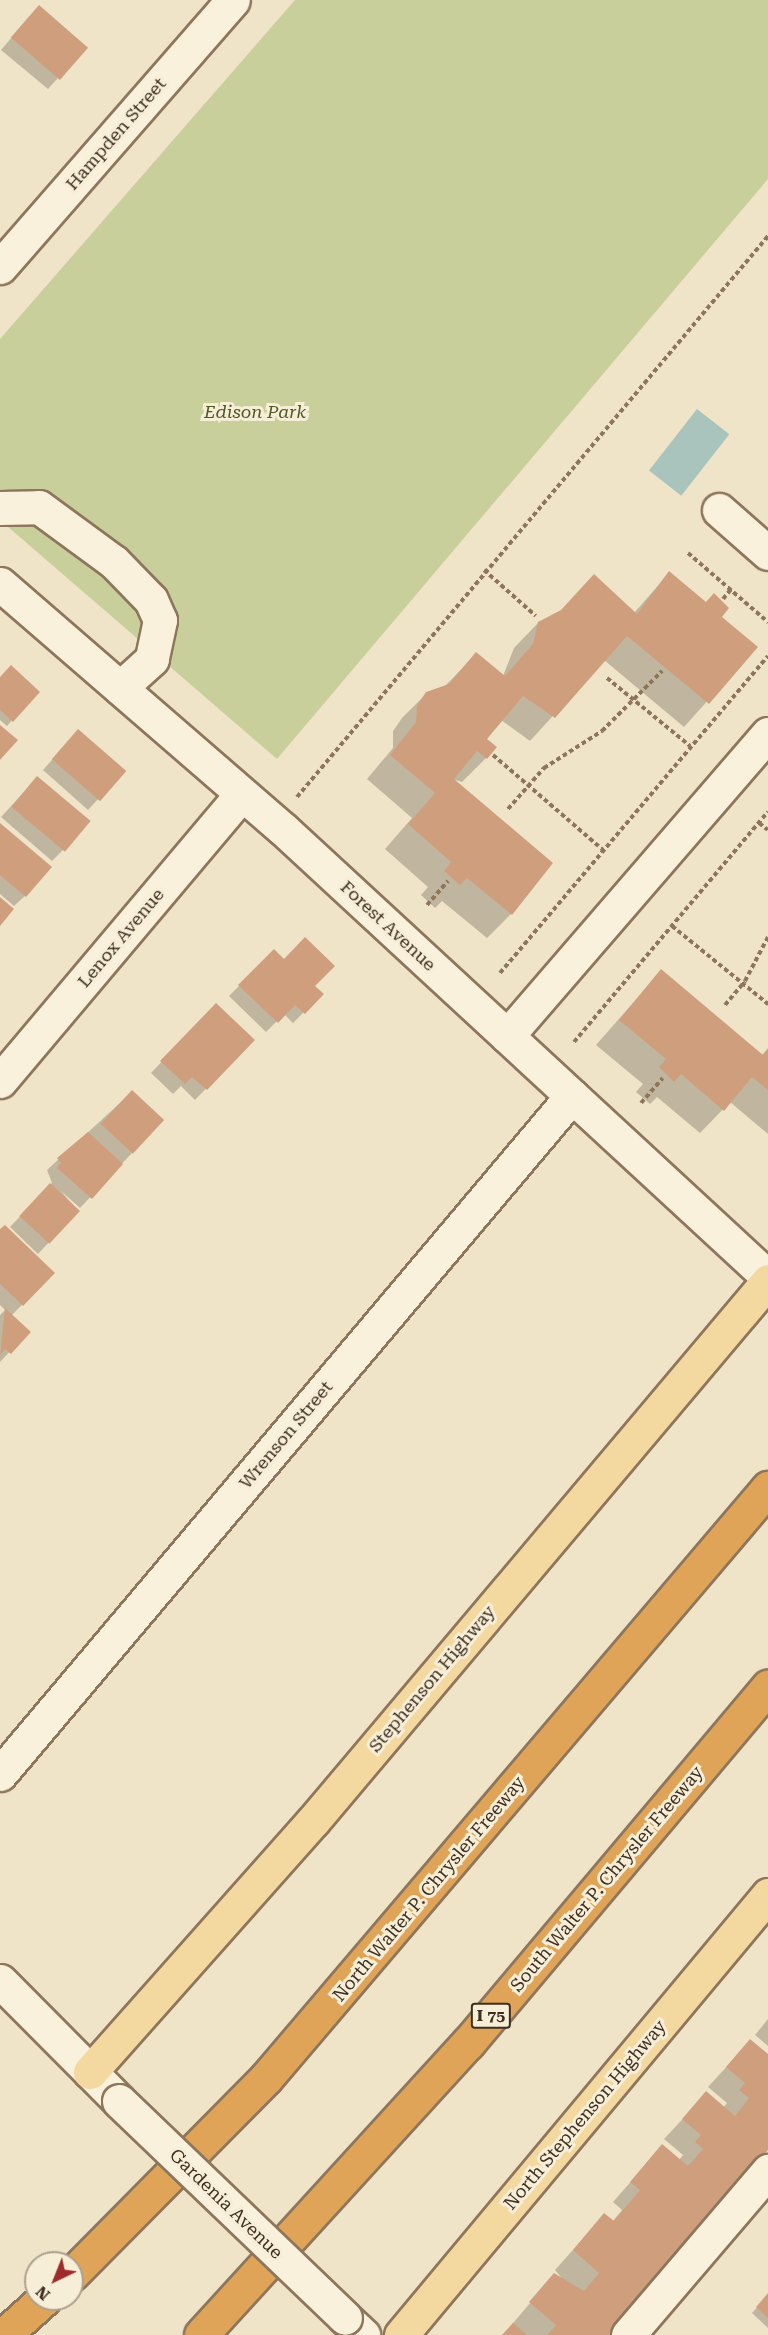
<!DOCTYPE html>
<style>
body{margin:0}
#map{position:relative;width:768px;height:2335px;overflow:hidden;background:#f0e4c8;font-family:"Roboto Serif",serif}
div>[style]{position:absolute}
.green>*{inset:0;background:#c9cf9b}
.water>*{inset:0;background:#a9c4bc;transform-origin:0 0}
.shadow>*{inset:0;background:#0003}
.building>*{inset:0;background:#cf9f7d;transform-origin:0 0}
.path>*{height:4px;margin-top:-2px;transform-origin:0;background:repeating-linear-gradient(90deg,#8d765c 0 4.5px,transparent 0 7.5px)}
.roads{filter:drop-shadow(2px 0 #8d765c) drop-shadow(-2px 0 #8d765c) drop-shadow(0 2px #8d765c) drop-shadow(0 -2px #8d765c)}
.minor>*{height:33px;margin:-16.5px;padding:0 16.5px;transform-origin:16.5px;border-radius:16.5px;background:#faf1dc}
.major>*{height:33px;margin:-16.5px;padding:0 16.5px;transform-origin:16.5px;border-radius:16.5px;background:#f3d9a0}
.highway>*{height:33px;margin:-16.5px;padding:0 16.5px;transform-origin:16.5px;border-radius:16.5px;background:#e0a458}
.bridges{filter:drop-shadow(2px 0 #8d765c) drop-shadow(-2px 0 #8d765c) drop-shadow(0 2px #8d765c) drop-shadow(0 -2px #8d765c)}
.minor-bridge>*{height:33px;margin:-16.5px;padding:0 16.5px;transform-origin:16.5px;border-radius:16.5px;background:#faf1dc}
span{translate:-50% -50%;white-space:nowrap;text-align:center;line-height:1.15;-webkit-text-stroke:6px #f7eed8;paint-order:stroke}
.shield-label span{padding:2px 4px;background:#f7eed8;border:2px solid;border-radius:4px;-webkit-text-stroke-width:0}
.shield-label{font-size:16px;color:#3d2e20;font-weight:700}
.street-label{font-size:18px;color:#3d2e20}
.park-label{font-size:18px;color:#4d5a26;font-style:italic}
.north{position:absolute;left:24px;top:2251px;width:60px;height:60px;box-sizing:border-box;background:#f7eed8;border:2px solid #ada18e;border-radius:50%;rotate:223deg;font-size:16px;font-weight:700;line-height:24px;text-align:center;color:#3d2e20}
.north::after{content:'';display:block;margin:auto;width:21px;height:27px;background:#9e2a2b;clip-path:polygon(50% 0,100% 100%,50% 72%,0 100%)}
</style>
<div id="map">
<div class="green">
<div style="clip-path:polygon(295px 0,768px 0,768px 179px,277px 759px,0 520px,0 339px)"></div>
</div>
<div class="water">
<div style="left:697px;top:409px;width:41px;height:78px;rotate:38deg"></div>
</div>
<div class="shadow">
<div style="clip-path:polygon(28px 18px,85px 48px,48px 89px,1px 50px)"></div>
<div style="clip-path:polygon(669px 573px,756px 647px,684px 727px,604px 660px,530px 741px,501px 720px,485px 739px,486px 758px,462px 782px,452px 779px,511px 914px,487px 938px,442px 901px,435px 908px,421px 895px,428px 887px,385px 849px,412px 818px,367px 779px,393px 748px,393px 731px,402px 718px,426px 694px,444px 687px,476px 654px,503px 676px,514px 648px,538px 623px,634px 613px)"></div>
<div style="clip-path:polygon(0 679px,38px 692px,7px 726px,0 720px)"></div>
<div style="clip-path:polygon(68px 742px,124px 771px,88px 810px,43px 770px)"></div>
<div style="clip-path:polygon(37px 778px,63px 850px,52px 861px,1px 817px)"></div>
<div style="clip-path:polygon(0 825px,25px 896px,14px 906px,0 894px)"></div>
<div style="clip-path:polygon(274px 951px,322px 994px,293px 1023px,284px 1014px,266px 1032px,229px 996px)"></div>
<div style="clip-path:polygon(661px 971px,761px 1056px,768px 1048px,768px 1134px,730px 1102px,700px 1133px,657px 1097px,650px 1104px,636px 1092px,643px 1084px,596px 1045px)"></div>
<div style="clip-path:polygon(205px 1016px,253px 1040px,195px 1100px,181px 1086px,173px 1094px,151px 1073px)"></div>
<div style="clip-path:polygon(121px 1102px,132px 1153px,80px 1208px,61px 1191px,78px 1211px,38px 1254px,10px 1227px,52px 1183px,47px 1170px)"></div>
<div style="clip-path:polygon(0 1230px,53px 1273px,11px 1316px,28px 1332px,0 1362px,0 1315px,5px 1310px,0 1305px)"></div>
<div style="clip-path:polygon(768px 2019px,768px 2046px,755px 2035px)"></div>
<div style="clip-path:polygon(750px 2041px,768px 2056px,768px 2148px,612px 2335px,503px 2335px,554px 2275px,565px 2282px,555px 2270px,604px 2215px,612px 2222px,622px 2210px,613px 2202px,662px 2146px,679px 2160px,683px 2155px,664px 2139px,706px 2094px,723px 2108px,727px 2103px,708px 2087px)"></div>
<div style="clip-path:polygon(768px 2295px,768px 2328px,752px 2313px)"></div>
</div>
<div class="building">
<div style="left:39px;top:5px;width:65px;height:43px;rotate:41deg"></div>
<div style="clip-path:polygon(669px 571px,706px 602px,714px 593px,729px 608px,722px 617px,758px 647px,709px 704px,627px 636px,555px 718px,523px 696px,487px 739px,497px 747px,487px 759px,477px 751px,454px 779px,553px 863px,512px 915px,467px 878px,460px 885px,444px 871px,451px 862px,408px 824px,435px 793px,390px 755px,416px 722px,417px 706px,426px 692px,449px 684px,476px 652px,505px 676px,533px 644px,538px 622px,561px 610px,594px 574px,637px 614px)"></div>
<div style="clip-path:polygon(11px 665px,40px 692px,13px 722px,0 710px,0 677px)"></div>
<div style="clip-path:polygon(0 725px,18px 740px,0 760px)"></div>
<div style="left:78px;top:729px;width:64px;height:40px;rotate:41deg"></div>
<div style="left:37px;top:776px;width:70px;height:40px;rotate:40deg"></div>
<div style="clip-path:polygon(0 823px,52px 867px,26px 897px,0 875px)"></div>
<div style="clip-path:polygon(0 897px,14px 909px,0 926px)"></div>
<div style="clip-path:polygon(305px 937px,335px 966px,315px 986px,324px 994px,305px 1014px,295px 1005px,278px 1023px,238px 985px,274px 949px,284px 959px)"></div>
<div style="clip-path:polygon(661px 969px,763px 1055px,768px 1049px,768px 1090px,752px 1077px,724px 1111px,681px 1074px,674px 1082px,659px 1067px,666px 1059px,619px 1020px)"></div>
<div style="clip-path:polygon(216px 1003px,255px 1040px,207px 1090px,192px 1077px,185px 1084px,160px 1061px)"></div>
<div style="left:132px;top:1090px;width:44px;height:46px;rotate:43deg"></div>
<div style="clip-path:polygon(88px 1132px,123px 1164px,92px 1199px,57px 1168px,61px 1163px,57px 1158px)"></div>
<div style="left:50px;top:1183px;width:41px;height:45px;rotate:43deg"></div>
<div style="clip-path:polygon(5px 1225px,55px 1273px,23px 1306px,0 1284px,0 1229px)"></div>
<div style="clip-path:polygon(5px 1308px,31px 1332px,11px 1354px,5px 1349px,0 1355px)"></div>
<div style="clip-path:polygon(750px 2039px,768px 2054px,768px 2150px,614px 2335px,547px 2335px,556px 2325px,529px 2302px,554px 2273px,584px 2291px,599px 2273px,573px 2250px,604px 2213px,614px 2221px,640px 2190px,630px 2182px,662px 2144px,688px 2166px,703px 2149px,695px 2142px,701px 2135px,682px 2119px,706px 2091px,735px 2116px,749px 2098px,739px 2090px,745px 2083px,726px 2067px)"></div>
<div style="clip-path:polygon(768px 2293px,768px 2318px,756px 2307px)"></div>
<div style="clip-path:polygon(513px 2323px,527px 2335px,502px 2335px)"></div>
</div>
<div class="path">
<div style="left:688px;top:553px;width:106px;rotate:40.8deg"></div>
<div style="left:484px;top:570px;width:69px;rotate:41.5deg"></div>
<div style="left:723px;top:599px;width:13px;rotate:-51deg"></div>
<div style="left:607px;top:678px;width:107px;rotate:39.3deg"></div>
<div style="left:493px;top:755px;width:145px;rotate:40.8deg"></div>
<div style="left:297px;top:797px;width:733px;rotate:-49.98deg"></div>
<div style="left:508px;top:809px;width:55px;rotate:-48.7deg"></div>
<div style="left:544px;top:768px;width:69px;rotate:-32.5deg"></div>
<div style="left:602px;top:731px;width:85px;rotate:-45deg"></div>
<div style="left:759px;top:823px;width:11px;rotate:38deg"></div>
<div style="left:427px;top:905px;width:32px;rotate:-49deg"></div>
<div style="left:672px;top:926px;width:124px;rotate:39.1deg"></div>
<div style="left:500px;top:973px;width:415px;rotate:-49.8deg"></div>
<div style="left:725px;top:1005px;width:31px;rotate:-50deg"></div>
<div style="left:745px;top:981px;width:50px;rotate:-62.4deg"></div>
<div style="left:574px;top:1042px;width:301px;rotate:-49.9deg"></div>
<div style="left:641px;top:1103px;width:33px;rotate:-49deg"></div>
</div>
<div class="roads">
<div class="minor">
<div style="left:0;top:267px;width:354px;rotate:-48.9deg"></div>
<div style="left:0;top:508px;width:39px;rotate:-1deg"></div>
<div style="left:39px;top:507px;width:93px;rotate:36.3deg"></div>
<div style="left:114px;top:562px;width:53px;rotate:45.8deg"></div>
<div style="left:151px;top:600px;width:22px;rotate:66deg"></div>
<div style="left:160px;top:620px;width:40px;rotate:102deg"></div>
<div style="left:152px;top:659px;width:43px;rotate:137.8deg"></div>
<div style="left:719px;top:510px;width:65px;rotate:41.3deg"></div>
<div style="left:0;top:584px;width:374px;rotate:40.9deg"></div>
<div style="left:283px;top:829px;width:660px;rotate:42.73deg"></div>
<div style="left:507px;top:1036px;width:399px;rotate:-49.2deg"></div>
<div style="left:0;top:1081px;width:375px;rotate:-49.9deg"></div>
<div style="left:0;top:1774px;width:887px;rotate:-49.85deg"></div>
<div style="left:0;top:1981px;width:169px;rotate:45.2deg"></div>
<div style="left:345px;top:2318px;width:25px;rotate:43deg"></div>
<div style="left:628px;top:2335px;width:216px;rotate:-49.5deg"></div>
</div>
<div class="major">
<div style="left:90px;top:2072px;width:336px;rotate:-48.4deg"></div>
<div style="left:313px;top:1821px;width:706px;rotate:-49.88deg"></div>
<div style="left:401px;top:2335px;width:573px;rotate:-50.17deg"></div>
</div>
<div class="highway">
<div style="left:72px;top:2274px;width:276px;rotate:-45.3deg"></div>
<div style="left:266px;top:2078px;width:775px;rotate:-49.61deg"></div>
<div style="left:4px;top:2335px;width:54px;rotate:-42deg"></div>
<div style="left:201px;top:2335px;width:396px;rotate:-47.6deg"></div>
<div style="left:468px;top:2043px;width:466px;rotate:-49.9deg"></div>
</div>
</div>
<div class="bridges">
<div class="minor-bridge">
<div style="left:119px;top:2101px;width:313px;rotate:43.8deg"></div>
</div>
</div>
<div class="shield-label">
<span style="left:491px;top:2016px">I 75</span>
</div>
<div class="street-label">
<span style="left:116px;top:134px;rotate:-49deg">Hampden Street</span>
<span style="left:388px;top:926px;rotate:43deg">Forest Avenue</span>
<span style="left:121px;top:938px;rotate:-50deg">Lenox Avenue</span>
<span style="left:286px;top:1435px;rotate:-50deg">Wrenson Street</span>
<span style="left:432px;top:1679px;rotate:-50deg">Stephenson Highway</span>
<span style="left:607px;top:1879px;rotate:-50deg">South Walter P. Chrysler Freeway</span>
<span style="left:429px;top:1889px;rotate:-50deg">North Walter P. Chrysler Freeway</span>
<span style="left:585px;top:2115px;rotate:-50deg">North Stephenson Highway</span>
<span style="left:226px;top:2204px;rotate:44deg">Gardenia Avenue</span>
</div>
<div class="park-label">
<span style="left:255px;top:412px">Edison Park</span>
</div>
<div class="north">N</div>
</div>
